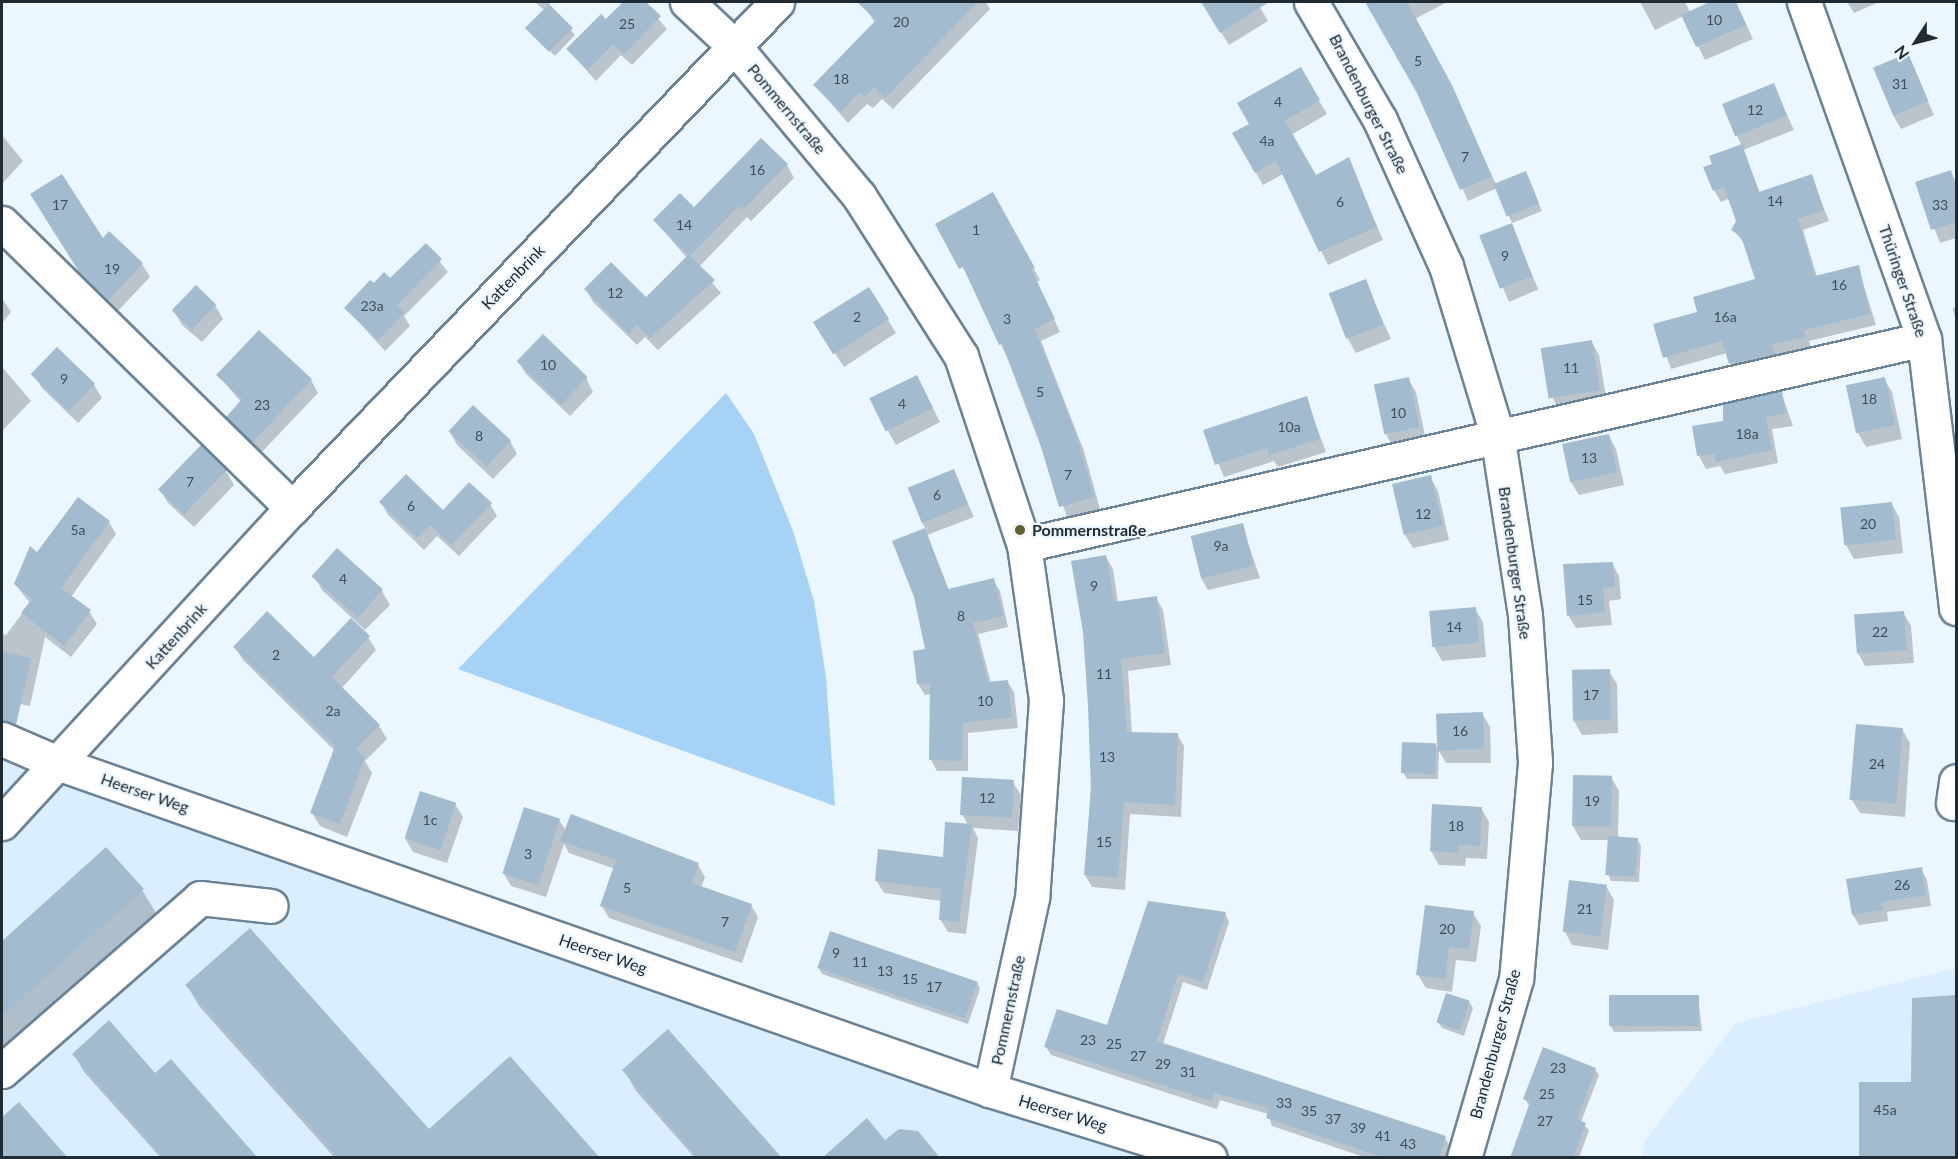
<!DOCTYPE html>
<meta charset="utf-8">
<style>
body{margin:0}
#map{position:relative;width:1958px;height:1159px;overflow:hidden;background:#ecf6fe;font-family:Lato,sans-serif}
div>[style]{position:absolute}
.built>*{inset:0;background:#dbeefe}
.green>*{inset:0;background:#a6d2f5}
.shadow>*{inset:0;background:#0003;transform-origin:0 0}
.building>*{inset:0;background:#a2bbcf;transform-origin:0 0}
.roads{filter:drop-shadow(2px 0 #6b8396) drop-shadow(-2px 0 #6b8396) drop-shadow(0 2px #6b8396) drop-shadow(0 -2px #6b8396)}
.minor>*{height:33px;margin:-16.5px;padding:0 16.5px;transform-origin:16.5px;border-radius:16.5px;background:#fff}
.dots>*{width:16px;height:16px;translate:-50% -50%;box-sizing:border-box;border:3px solid #ecf6fe;border-radius:50%}
span{translate:-50% -50%;white-space:nowrap;text-align:center;line-height:1.15;-webkit-text-stroke:4.5px #ecf6fe;paint-order:stroke}
.number-label{font-size:14px;color:#414f5a}
.number-label span{-webkit-text-stroke-width:0}
.street-label{font-size:16px;color:#212b33}
.poi-label{font-size:16px;color:#212b33;font-weight:700}
.left{translate:0 -50%;text-align:left}
.frame{position:absolute;inset:0;border:3px solid #212b33;pointer-events:none}
.north{position:absolute;left:1886px;top:12px;width:60px;height:60px;-webkit-text-stroke:4px #ecf6fe;paint-order:stroke;rotate:234deg;font-size:16px;font-weight:700;line-height:24px;text-align:center;color:#212b33}
.north::after{content:'';display:block;margin:auto;width:21px;height:27px;background:#212b33;clip-path:polygon(50% 0,100% 100%,50% 72%,0 100%)}
</style>
<div id="map">
<div class="built">
<div style="clip-path:polygon(2px 753px,419px 908px,1164px 1157px,2px 1157px)"></div>
<div style="clip-path:polygon(1956px 968px,1956px 1157px,1642px 1158px,1645px 1140px,1736px 1023px)"></div>
</div>
<div class="green">
<div style="clip-path:polygon(726px 393px,754px 434px,793px 531px,814px 601px,826px 677px,835px 806px,458px 669px)"></div>
</div>
<div class="shadow">
<div style="clip-path:polygon(535px 2px,552px 2px,548px 5px,575px 35px,555px 56px,527px 28px,544px 10px)"></div>
<div style="clip-path:polygon(626px 2px,644px 2px,667px 29px,632px 65px,621px 55px,596px 81px,568px 50px)"></div>
<div style="clip-path:polygon(869px 2px,986px 2px,990px 9px,893px 109px,882px 99px,873px 108px,867px 104px,848px 123px,815px 85px,875px 23px,864px 6px)"></div>
<div style="clip-path:polygon(1202px 2px,1257px 2px,1268px 21px,1229px 45px)"></div>
<div style="clip-path:polygon(1367px 2px,1447px 2px,1415px 19px,1496px 184px,1526px 173px,1542px 211px,1512px 223px,1497px 188px,1468px 201px,1419px 92px)"></div>
<div style="clip-path:polygon(1640px 2px,1685px 2px,1690px 12px,1714px 2px,1736px 2px,1753px 39px,1705px 60px,1683px 16px,1655px 30px)"></div>
<div style="clip-path:polygon(1847px 2px,1879px 2px,1854px 13px)"></div>
<div style="clip-path:polygon(1908px 55px,1934px 115px,1901px 129px,1893px 115px)"></div>
<div style="clip-path:polygon(1300px 69px,1327px 114px,1291px 135px,1315px 177px,1348px 159px,1383px 240px,1328px 265px,1283px 174px,1263px 185px,1234px 134px,1251px 124px)"></div>
<div style="clip-path:polygon(1773px 85px,1794px 130px,1743px 150px,1760px 193px,1811px 176px,1829px 221px,1803px 230px,1817px 277px,1858px 267px,1876px 325px,1809px 341px,1811px 348px,1778px 355px,1780px 365px,1737px 375px,1727px 353px,1671px 369px,1655px 325px,1699px 313px,1757px 280px,1746px 245px,1733px 230px,1737px 221px,1730px 198px,1721px 202px,1714px 190px,1714px 165px,1742px 146px,1737px 136px)"></div>
<div style="clip-path:polygon(2px 135px,23px 161px,2px 184px)"></div>
<div style="clip-path:polygon(787px 165px,794px 178px,751px 221px,747px 217px,699px 267px,721px 293px,658px 350px,645px 337px,637px 345px,593px 302px,586px 289px,646px 299px,687px 258px,655px 221px,694px 209px)"></div>
<div style="clip-path:polygon(1950px 172px,1956px 182px,1956px 238px,1940px 243px,1917px 183px)"></div>
<div style="clip-path:polygon(992px 194px,1040px 280px,1037px 282px,1060px 332px,1041px 341px,1084px 451px,1100px 509px,1068px 519px,1007px 357px,970px 279px,937px 225px)"></div>
<div style="clip-path:polygon(40px 207px,142px 264px,150px 277px,116px 313px,91px 288px)"></div>
<div style="left:1511px;top:225px;width:70px;height:32px;rotate:67deg"></div>
<div style="clip-path:polygon(426px 245px,448px 272px,404px 316px,410px 326px,385px 351px,346px 308px,390px 280px)"></div>
<div style="clip-path:polygon(1365px 281px,1391px 339px,1356px 353px,1348px 339px)"></div>
<div style="clip-path:polygon(2px 298px,11px 312px,2px 323px)"></div>
<div style="clip-path:polygon(215px 305px,223px 319px,202px 342px,182px 325px,174px 311px)"></div>
<div style="clip-path:polygon(1956px 307px,1956px 324px,1953px 308px)"></div>
<div style="clip-path:polygon(888px 320px,896px 333px,844px 367px,816px 324px)"></div>
<div style="clip-path:polygon(1591px 341px,1599px 355px,1607px 403px,1561px 413px,1553px 399px)"></div>
<div style="clip-path:polygon(518px 361px,586px 378px,593px 392px,570px 416px,526px 374px)"></div>
<div style="clip-path:polygon(2px 367px,31px 401px,2px 431px)"></div>
<div style="clip-path:polygon(34px 375px,94px 385px,102px 398px,78px 423px,42px 388px)"></div>
<div style="clip-path:polygon(218px 375px,311px 380px,318px 393px,260px 454px,228px 417px,241px 402px)"></div>
<div style="clip-path:polygon(1408px 379px,1416px 392px,1426px 441px,1393px 447px,1386px 434px,1375px 386px)"></div>
<div style="clip-path:polygon(1884px 379px,1892px 392px,1902px 439px,1866px 447px,1858px 433px)"></div>
<div style="clip-path:polygon(924px 391px,940px 422px,896px 445px,888px 431px)"></div>
<div style="clip-path:polygon(1781px 392px,1793px 426px,1772px 429px,1778px 463px,1725px 474px,1720px 466px,1706px 469px,1699px 456px,1693px 427px,1725px 422px)"></div>
<div style="clip-path:polygon(1306px 398px,1326px 452px,1278px 467px,1274px 461px,1224px 477px,1205px 431px)"></div>
<div style="clip-path:polygon(450px 432px,510px 441px,517px 454px,493px 479px,457px 445px)"></div>
<div style="clip-path:polygon(1609px 436px,1616px 449px,1624px 485px,1579px 495px,1571px 482px)"></div>
<div style="clip-path:polygon(226px 471px,234px 485px,194px 527px,168px 503px,160px 489px)"></div>
<div style="clip-path:polygon(953px 471px,974px 517px,927px 535px,949px 590px,993px 580px,1000px 591px,1008px 627px,978px 634px,991px 683px,1007px 681px,1014px 692px,1018px 728px,968px 733px,968px 771px,937px 771px,931px 760px,932px 694px,925px 695px,918px 684px,927px 650px,915px 596px,894px 541px,926px 529px,921px 521px)"></div>
<div style="clip-path:polygon(1430px 477px,1438px 491px,1449px 540px,1413px 548px,1405px 535px)"></div>
<div style="clip-path:polygon(381px 502px,443px 512px,490px 504px,497px 516px,459px 556px,437px 536px,424px 550px,388px 515px)"></div>
<div style="clip-path:polygon(1891px 503px,1899px 517px,1903px 553px,1854px 559px,1846px 545px)"></div>
<div style="clip-path:polygon(109px 522px,116px 534px,71px 597px,89px 611px,97px 624px,71px 657px,45px 637px,30px 706px,2px 700px,2px 634px,6px 635px,30px 603px,15px 584px,37px 555px)"></div>
<div style="clip-path:polygon(1242px 525px,1260px 578px,1208px 590px,1201px 578px)"></div>
<div style="clip-path:polygon(338px 550px,382px 591px,390px 605px,365px 630px,322px 590px,314px 576px)"></div>
<div style="clip-path:polygon(1106px 557px,1113px 569px,1118px 603px,1156px 598px,1163px 610px,1171px 665px,1128px 671px,1132px 734px,1177px 734px,1184px 746px,1181px 817px,1130px 814px,1125px 890px,1092px 887px,1085px 875px)"></div>
<div style="clip-path:polygon(1612px 563px,1619px 576px,1621px 599px,1609px 601px,1612px 625px,1576px 628px,1568px 615px)"></div>
<div style="clip-path:polygon(1475px 609px,1483px 622px,1486px 657px,1442px 661px,1434px 647px)"></div>
<div style="clip-path:polygon(1903px 612px,1911px 626px,1914px 663px,1865px 666px,1858px 653px)"></div>
<div style="clip-path:polygon(368px 637px,376px 650px,341px 689px,379px 726px,387px 739px,365px 761px,372px 773px,347px 837px,320px 826px,312px 813px,335px 751px,243px 660px,235px 647px,314px 659px)"></div>
<div style="clip-path:polygon(1609px 671px,1617px 684px,1618px 733px,1582px 735px,1574px 721px)"></div>
<div style="clip-path:polygon(1482px 713px,1490px 727px,1491px 763px,1446px 763px,1439px 751px,1438px 779px,1407px 779px,1403px 772px,1435px 744px,1438px 749px)"></div>
<div style="clip-path:polygon(1902px 729px,1910px 743px,1905px 817px,1860px 813px,1852px 800px)"></div>
<div style="clip-path:polygon(1575px 776px,1611px 777px,1619px 791px,1618px 838px,1637px 839px,1641px 846px,1639px 882px,1611px 881px,1608px 874px,1609px 840px,1581px 840px,1573px 826px)"></div>
<div style="clip-path:polygon(1013px 782px,1021px 795px,1018px 831px,973px 828px,978px 838px,966px 934px,948px 932px,940px 919px,941px 901px,884px 893px,876px 880px,944px 859px,968px 825px,962px 814px)"></div>
<div style="clip-path:polygon(455px 804px,463px 817px,447px 863px,413px 852px,405px 838px)"></div>
<div style="clip-path:polygon(1481px 808px,1489px 822px,1487px 859px,1466px 858px,1465px 866px,1439px 865px,1431px 851px)"></div>
<div style="clip-path:polygon(559px 820px,566px 831px,698px 865px,705px 877px,701px 888px,751px 905px,758px 917px,742px 963px,609px 918px,602px 906px,615px 869px,569px 853px,564px 844px,546px 897px,511px 886px,503px 872px)"></div>
<div style="clip-path:polygon(106px 849px,142px 890px,158px 916px,2px 1056px,2px 943px)"></div>
<div style="clip-path:polygon(1921px 869px,1927px 880px,1931px 906px,1887px 912px,1888px 921px,1859px 925px,1853px 915px)"></div>
<div style="clip-path:polygon(1606px 886px,1614px 900px,1608px 950px,1572px 945px,1565px 932px)"></div>
<div style="clip-path:polygon(1225px 913px,1229px 922px,1207px 990px,1183px 982px,1163px 1044px,1445px 1138px,1450px 1146px,1446px 1158px,1367px 1158px,1272px 1126px,1268px 1114px,1220px 1100px,1217px 1109px,1051px 1055px,1046px 1047px,1108px 1027px)"></div>
<div style="clip-path:polygon(1473px 913px,1481px 926px,1476px 962px,1456px 960px,1452px 992px,1426px 988px,1418px 975px)"></div>
<div style="clip-path:polygon(819px 968px,977px 982px,980px 989px,968px 1024px,822px 974px)"></div>
<div style="clip-path:polygon(187px 985px,429px 1131px,598px 1158px,335px 1158px,199px 1006px)"></div>
<div style="clip-path:polygon(1698px 996px,1702px 1031px,1614px 1032px,1610px 1025px)"></div>
<div style="clip-path:polygon(1956px 997px,1956px 1158px,1860px 1158px,1912px 1084px,1913px 999px)"></div>
<div style="clip-path:polygon(1469px 1002px,1473px 1008px,1464px 1036px,1442px 1028px,1438px 1022px)"></div>
<div style="clip-path:polygon(74px 1054px,155px 1075px,256px 1158px,161px 1158px,84px 1072px)"></div>
<div style="clip-path:polygon(1595px 1069px,1599px 1075px,1581px 1122px,1589px 1130px,1579px 1158px,1516px 1158px,1530px 1107px,1525px 1099px)"></div>
<div style="clip-path:polygon(624px 1070px,780px 1157px,695px 1158px,636px 1091px)"></div>
<div style="clip-path:polygon(19px 1104px,66px 1158px,2px 1158px,2px 1119px)"></div>
</div>
<div class="building">
<div style="clip-path:polygon(623px 2px,646px 2px,661px 16px,624px 54px,613px 44px,588px 70px,566px 49px,601px 14px,606px 19px)"></div>
<div style="clip-path:polygon(857px 2px,978px 2px,885px 98px,874px 87px,865px 97px,860px 92px,841px 112px,813px 85px,876px 20px)"></div>
<div style="clip-path:polygon(1201px 2px,1269px 2px,1220px 33px)"></div>
<div style="clip-path:polygon(1365px 2px,1407px 2px,1452px 85px,1492px 176px,1460px 190px,1417px 93px)"></div>
<div style="clip-path:polygon(1710px 2px,1736px 2px,1746px 25px,1696px 47px,1681px 15px)"></div>
<div style="left:549px;top:4px;width:34px;height:34px;rotate:45deg"></div>
<div style="left:1908px;top:53px;width:52px;height:38px;rotate:67deg"></div>
<div style="clip-path:polygon(1301px 67px,1320px 100px,1285px 121px,1316px 175px,1349px 157px,1377px 227px,1319px 252px,1276px 161px,1255px 173px,1232px 133px,1249px 124px,1237px 103px)"></div>
<div style="left:1774px;top:83px;width:35px;height:56px;rotate:68deg"></div>
<div style="clip-path:polygon(761px 138px,788px 164px,743px 210px,739px 206px,690px 256px,715px 280px,650px 338px,637px 325px,629px 334px,584px 289px,611px 262px,646px 297px,688px 255px,653px 220px,680px 193px,694px 207px)"></div>
<div style="clip-path:polygon(1742px 144px,1759px 192px,1812px 174px,1824px 210px,1798px 219px,1815px 276px,1859px 265px,1870px 314px,1804px 330px,1806px 337px,1772px 344px,1775px 354px,1729px 364px,1722px 341px,1663px 358px,1653px 324px,1697px 312px,1693px 297px,1755px 279px,1741px 236px,1731px 230px,1736px 221px,1724px 187px,1713px 191px,1703px 167px,1712px 164px,1709px 156px)"></div>
<div style="clip-path:polygon(1951px 170px,1956px 187px,1956px 222px,1931px 230px,1915px 182px)"></div>
<div style="left:1526px;top:171px;width:35px;height:35px;rotate:68deg"></div>
<div style="clip-path:polygon(62px 174px,103px 238px,109px 231px,143px 263px,108px 301px,81px 275px,30px 194px)"></div>
<div style="clip-path:polygon(993px 192px,1035px 268px,1031px 269px,1055px 319px,1035px 329px,1077px 437px,1094px 497px,1059px 507px,1036px 430px,1002px 344px,999px 345px,963px 267px,959px 269px,935px 224px)"></div>
<div style="left:1512px;top:223px;width:57px;height:35px;rotate:69deg"></div>
<div style="clip-path:polygon(426px 243px,442px 259px,397px 305px,404px 313px,378px 340px,344px 308px,370px 280px,374px 283px,384px 272px,390px 278px)"></div>
<div style="left:1366px;top:279px;width:49px;height:40px;rotate:69deg"></div>
<div style="left:196px;top:285px;width:28px;height:35px;rotate:44deg"></div>
<div style="left:869px;top:287px;width:38px;height:66px;rotate:58deg"></div>
<div style="clip-path:polygon(259px 330px,312px 379px,252px 443px,226px 417px,242px 399px,216px 375px)"></div>
<div style="left:543px;top:334px;width:62px;height:38px;rotate:44deg"></div>
<div style="left:1592px;top:340px;width:51px;height:52px;rotate:81deg"></div>
<div style="left:57px;top:347px;width:53px;height:38px;rotate:44deg"></div>
<div style="left:917px;top:375px;width:37px;height:53px;rotate:64deg"></div>
<div style="left:1409px;top:377px;width:51px;height:36px;rotate:78deg"></div>
<div style="left:1885px;top:377px;width:49px;height:40px;rotate:78deg"></div>
<div style="clip-path:polygon(1782px 391px,1786px 413px,1766px 417px,1772px 450px,1716px 462px,1714px 454px,1697px 456px,1692px 426px,1723px 421px,1723px 404px)"></div>
<div style="clip-path:polygon(1307px 396px,1320px 439px,1269px 455px,1267px 448px,1215px 465px,1203px 430px)"></div>
<div style="left:473px;top:405px;width:52px;height:36px;rotate:43deg"></div>
<div style="left:1609px;top:434px;width:39px;height:48px;rotate:78deg"></div>
<div style="left:201px;top:445px;width:36px;height:62px;rotate:44deg"></div>
<div style="left:954px;top:469px;width:38px;height:50px;rotate:68deg"></div>
<div style="clip-path:polygon(406px 474px,443px 510px,469px 482px,492px 503px,451px 545px,430px 525px,417px 538px,379px 502px)"></div>
<div style="left:1431px;top:475px;width:52px;height:40px;rotate:77deg"></div>
<div style="clip-path:polygon(78px 497px,110px 521px,61px 588px,91px 610px,64px 646px,21px 613px,32px 599px,14px 584px,30px 546px,37px 552px)"></div>
<div style="left:1892px;top:502px;width:38px;height:52px;rotate:84deg"></div>
<div style="left:1243px;top:523px;width:44px;height:54px;rotate:76deg"></div>
<div style="clip-path:polygon(925px 528px,948px 589px,994px 578px,1003px 616px,973px 623px,988px 682px,1008px 680px,1012px 717px,963px 723px,962px 761px,929px 760px,930px 683px,917px 684px,913px 651px,925px 649px,914px 597px,892px 541px)"></div>
<div style="left:337px;top:548px;width:62px;height:38px;rotate:42deg"></div>
<div style="clip-path:polygon(1106px 555px,1114px 602px,1157px 596px,1165px 653px,1121px 659px,1127px 732px,1178px 733px,1175px 805px,1124px 802px,1118px 878px,1084px 875px,1091px 790px,1088px 706px,1083px 632px,1071px 561px)"></div>
<div style="clip-path:polygon(1613px 562px,1615px 587px,1603px 588px,1605px 612px,1567px 616px,1563px 564px)"></div>
<div style="left:1476px;top:607px;width:36px;height:47px;rotate:85deg"></div>
<div style="clip-path:polygon(267px 611px,314px 657px,351px 618px,370px 636px,332px 677px,380px 725px,356px 749px,365px 758px,340px 824px,310px 813px,335px 746px,233px 647px)"></div>
<div style="left:1904px;top:611px;width:39px;height:50px;rotate:86deg"></div>
<div style="clip-path:polygon(2px 651px,31px 658px,16px 725px,2px 721px)"></div>
<div style="left:1610px;top:669px;width:51px;height:38px;rotate:89deg"></div>
<div style="left:1483px;top:712px;width:37px;height:47px;rotate:88deg"></div>
<div style="left:1856px;top:724px;width:47px;height:76px;rotate:5deg"></div>
<div style="left:1402px;top:742px;width:34px;height:31px;rotate:2deg"></div>
<div style="left:1573px;top:775px;width:39px;height:51px;rotate:1deg"></div>
<div style="left:962px;top:777px;width:52px;height:38px;rotate:3deg"></div>
<div style="left:420px;top:791px;width:38px;height:50px;rotate:18deg"></div>
<div style="clip-path:polygon(1432px 804px,1482px 807px,1480px 846px,1459px 845px,1458px 853px,1430px 851px)"></div>
<div style="left:524px;top:807px;width:38px;height:70px;rotate:18deg"></div>
<div style="clip-path:polygon(571px 814px,699px 863px,692px 883px,752px 904px,735px 952px,600px 906px,616px 860px,560px 841px)"></div>
<div style="clip-path:polygon(945px 822px,972px 824px,959px 922px,939px 920px,941px 889px,875px 881px,878px 849px,943px 857px)"></div>
<div style="left:1608px;top:836px;width:30px;height:39px;rotate:4deg"></div>
<div style="clip-path:polygon(106px 847px,144px 889px,2px 1016px,2px 941px)"></div>
<div style="clip-path:polygon(1922px 867px,1926px 895px,1881px 902px,1883px 910px,1852px 915px,1846px 879px)"></div>
<div style="left:1569px;top:880px;width:38px;height:52px;rotate:7deg"></div>
<div style="clip-path:polygon(1148px 901px,1226px 912px,1203px 982px,1178px 974px,1157px 1041px,1446px 1136px,1439px 1158px,1385px 1158px,1266px 1118px,1269px 1108px,1215px 1093px,1212px 1101px,1044px 1047px,1057px 1009px,1107px 1025px)"></div>
<div style="clip-path:polygon(1425px 905px,1474px 911px,1469px 949px,1449px 947px,1445px 979px,1416px 975px)"></div>
<div style="clip-path:polygon(250px 928px,429px 1129px,510px 1056px,600px 1158px,340px 1158px,185px 985px)"></div>
<div style="left:830px;top:931px;width:156px;height:39px;rotate:19deg"></div>
<div style="left:1446px;top:993px;width:25px;height:31px;rotate:18deg"></div>
<div style="left:1609px;top:995px;width:90px;height:31px"></div>
<div style="clip-path:polygon(1956px 995px,1956px 1158px,1859px 1158px,1859px 1082px,1911px 1082px,1912px 998px)"></div>
<div style="clip-path:polygon(109px 1020px,155px 1073px,171px 1059px,258px 1158px,164px 1158px,72px 1054px)"></div>
<div style="clip-path:polygon(668px 1029px,782px 1158px,699px 1158px,622px 1070px)"></div>
<div style="clip-path:polygon(1543px 1047px,1596px 1068px,1577px 1119px,1586px 1123px,1573px 1158px,1510px 1158px,1530px 1102px,1523px 1099px)"></div>
<div style="clip-path:polygon(19px 1102px,68px 1158px,2px 1158px,2px 1117px)"></div>
<div style="clip-path:polygon(867px 1118px,885px 1140px,899px 1129px,918px 1131px,940px 1158px,822px 1158px)"></div>
</div>
<div class="roads">
<div class="minor">
<div style="left:687px;top:2px;width:64px;rotate:43.1deg"></div>
<div style="left:734px;top:46px;width:195px;rotate:50.2deg"></div>
<div style="left:859px;top:196px;width:190px;rotate:57.5deg"></div>
<div style="left:961px;top:356px;width:199px;rotate:71.6deg"></div>
<div style="left:1024px;top:545px;width:157px;rotate:81.9deg"></div>
<div style="left:1046px;top:700px;width:198px;rotate:94deg"></div>
<div style="left:1032px;top:898px;width:197px;rotate:102.3deg"></div>
<div style="left:1311px;top:2px;width:137px;rotate:59.7deg"></div>
<div style="left:1380px;top:120px;width:160px;rotate:65.7deg"></div>
<div style="left:1446px;top:266px;width:176px;rotate:73.1deg"></div>
<div style="left:1497px;top:434px;width:183px;rotate:81.2deg"></div>
<div style="left:1525px;top:615px;width:148px;rotate:86.1deg"></div>
<div style="left:1535px;top:763px;width:217px;rotate:95deg"></div>
<div style="left:1516px;top:979px;width:186px;rotate:106.2deg"></div>
<div style="left:1804px;top:2px;width:358px;rotate:70.4deg"></div>
<div style="left:1924px;top:339px;width:271px;rotate:83.2deg"></div>
<div style="left:2px;top:223px;width:407px;rotate:44.5deg"></div>
<div style="left:1024px;top:545px;width:923px;rotate:-12.89deg"></div>
<div style="left:2px;top:739px;width:63px;rotate:23.3deg"></div>
<div style="left:60px;top:764px;width:985px;rotate:19.32deg"></div>
<div style="left:990px;top:1090px;width:230px;rotate:17.2deg"></div>
<div style="left:1953px;top:803px;width:22px;rotate:-82deg"></div>
<div style="left:2px;top:823px;width:428px;rotate:-47.4deg"></div>
<div style="left:292px;top:508px;width:701px;rotate:-46.21deg"></div>
<div style="left:2px;top:1071px;width:263px;rotate:-41.1deg"></div>
<div style="left:200px;top:898px;width:71px;rotate:6.4deg"></div>
</div>
</div>
<div class="dots">
<div style="left:1020px;top:530px;background:#605f2c"></div>
</div>
<div class="number-label">
<span style="left:1714px;top:20px">10</span>
<span style="left:901px;top:22px">20</span>
<span style="left:627px;top:24px">25</span>
<span style="left:1418px;top:61px">5</span>
<span style="left:841px;top:79px">18</span>
<span style="left:1900px;top:84px">31</span>
<span style="left:1278px;top:102px">4</span>
<span style="left:1755px;top:110px">12</span>
<span style="left:1267px;top:141px">4a</span>
<span style="left:1465px;top:157px">7</span>
<span style="left:757px;top:170px">16</span>
<span style="left:1775px;top:201px">14</span>
<span style="left:1340px;top:202px">6</span>
<span style="left:60px;top:205px">17</span>
<span style="left:1940px;top:205px">33</span>
<span style="left:684px;top:225px">14</span>
<span style="left:976px;top:230px">1</span>
<span style="left:1505px;top:256px">9</span>
<span style="left:112px;top:269px">19</span>
<span style="left:1839px;top:285px">16</span>
<span style="left:615px;top:293px">12</span>
<span style="left:372px;top:306px">23a</span>
<span style="left:857px;top:317px">2</span>
<span style="left:1725px;top:317px">16a</span>
<span style="left:1007px;top:319px">3</span>
<span style="left:548px;top:365px">10</span>
<span style="left:1571px;top:368px">11</span>
<span style="left:64px;top:379px">9</span>
<span style="left:1040px;top:392px">5</span>
<span style="left:1869px;top:399px">18</span>
<span style="left:902px;top:404px">4</span>
<span style="left:262px;top:405px">23</span>
<span style="left:1398px;top:413px">10</span>
<span style="left:1289px;top:427px">10a</span>
<span style="left:1747px;top:434px">18a</span>
<span style="left:479px;top:436px">8</span>
<span style="left:1589px;top:458px">13</span>
<span style="left:1068px;top:475px">7</span>
<span style="left:190px;top:482px">7</span>
<span style="left:937px;top:495px">6</span>
<span style="left:411px;top:506px">6</span>
<span style="left:1423px;top:514px">12</span>
<span style="left:1868px;top:524px">20</span>
<span style="left:78px;top:530px">5a</span>
<span style="left:1221px;top:546px">9a</span>
<span style="left:343px;top:579px">4</span>
<span style="left:1094px;top:586px">9</span>
<span style="left:1585px;top:600px">15</span>
<span style="left:961px;top:616px">8</span>
<span style="left:1454px;top:627px">14</span>
<span style="left:1880px;top:632px">22</span>
<span style="left:276px;top:655px">2</span>
<span style="left:1104px;top:674px">11</span>
<span style="left:1591px;top:695px">17</span>
<span style="left:985px;top:701px">10</span>
<span style="left:333px;top:711px">2a</span>
<span style="left:1460px;top:731px">16</span>
<span style="left:1107px;top:757px">13</span>
<span style="left:1877px;top:764px">24</span>
<span style="left:987px;top:798px">12</span>
<span style="left:1592px;top:801px">19</span>
<span style="left:430px;top:820px">1c</span>
<span style="left:1456px;top:826px">18</span>
<span style="left:1104px;top:842px">15</span>
<span style="left:528px;top:854px">3</span>
<span style="left:1902px;top:885px">26</span>
<span style="left:627px;top:888px">5</span>
<span style="left:1585px;top:909px">21</span>
<span style="left:725px;top:922px">7</span>
<span style="left:1447px;top:929px">20</span>
<span style="left:836px;top:953px">9</span>
<span style="left:860px;top:962px">11</span>
<span style="left:885px;top:971px">13</span>
<span style="left:910px;top:979px">15</span>
<span style="left:934px;top:987px">17</span>
<span style="left:1088px;top:1040px">23</span>
<span style="left:1114px;top:1044px">25</span>
<span style="left:1138px;top:1056px">27</span>
<span style="left:1163px;top:1064px">29</span>
<span style="left:1558px;top:1068px">23</span>
<span style="left:1188px;top:1072px">31</span>
<span style="left:1547px;top:1094px">25</span>
<span style="left:1284px;top:1103px">33</span>
<span style="left:1885px;top:1110px">45a</span>
<span style="left:1309px;top:1111px">35</span>
<span style="left:1333px;top:1119px">37</span>
<span style="left:1545px;top:1121px">27</span>
<span style="left:1358px;top:1128px">39</span>
<span style="left:1383px;top:1136px">41</span>
<span style="left:1408px;top:1144px">43</span>
</div>
<div class="street-label">
<span style="left:1369px;top:104px;rotate:63deg">Brandenburger Straße</span>
<span style="left:787px;top:109px;rotate:50deg">Pommernstraße</span>
<span style="left:513px;top:277px;rotate:-46deg">Kattenbrink</span>
<span style="left:1903px;top:281px;rotate:71deg">Thüringer Straße</span>
<span style="left:1515px;top:563px;rotate:82deg">Brandenburger Straße</span>
<span style="left:176px;top:636px;rotate:-48deg">Kattenbrink</span>
<span style="left:145px;top:793px;rotate:19deg">Heerser Weg</span>
<span style="left:603px;top:954px;rotate:19deg">Heerser Weg</span>
<span style="left:1008px;top:1010px;rotate:-78deg">Pommernstraße</span>
<span style="left:1495px;top:1044px;rotate:-75deg">Brandenburger Straße</span>
<span style="left:1063px;top:1113px;rotate:17deg">Heerser Weg</span>
</div>
<div class="poi-label">
<span class="left" style="left:1032px;top:530px">Pommernstraße</span>
</div>
<div class="frame"></div>
<div class="north">N</div>
</div>
